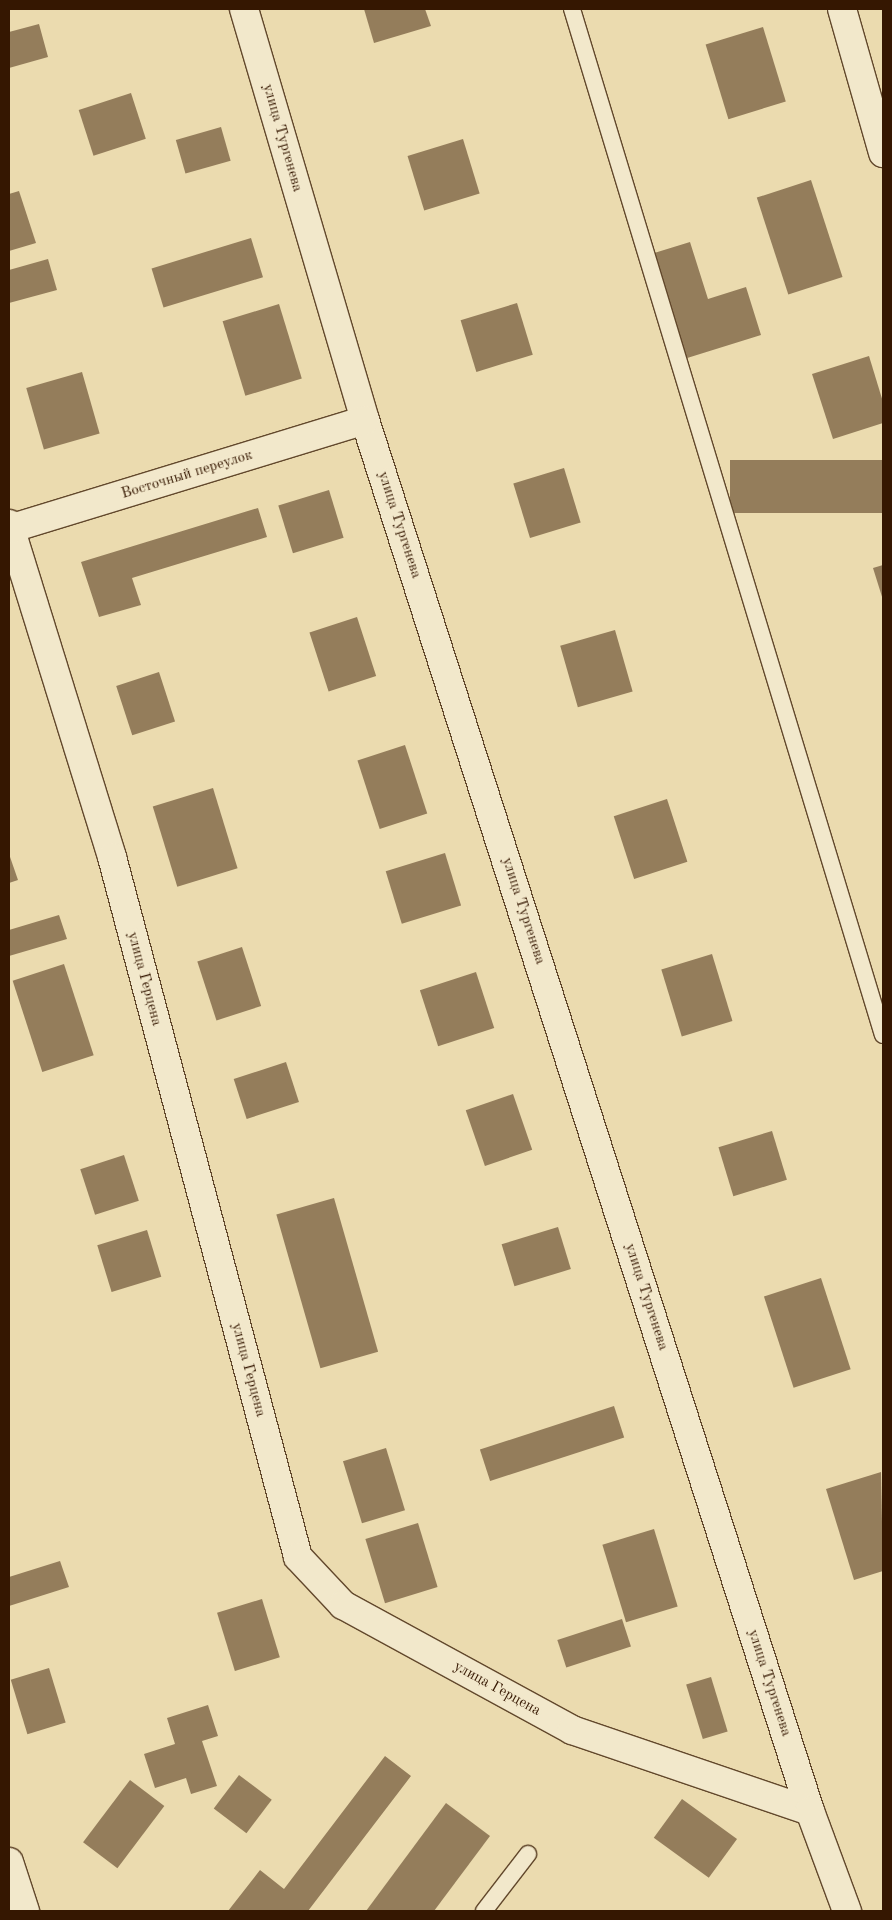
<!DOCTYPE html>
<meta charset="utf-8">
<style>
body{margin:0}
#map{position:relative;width:892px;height:1920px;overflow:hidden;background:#ebdbaf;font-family:"Old Standard TT",serif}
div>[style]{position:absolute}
.building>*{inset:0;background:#947d5b;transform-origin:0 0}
.roads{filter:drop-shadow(1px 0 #62482c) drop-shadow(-1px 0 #62482c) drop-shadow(0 1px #62482c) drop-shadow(0 -1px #62482c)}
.service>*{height:16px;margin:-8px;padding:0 8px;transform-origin:8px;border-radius:8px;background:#f2e8cb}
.minor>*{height:28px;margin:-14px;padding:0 14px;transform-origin:14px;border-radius:14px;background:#f2e8cb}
span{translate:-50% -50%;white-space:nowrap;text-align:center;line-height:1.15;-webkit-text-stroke:5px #f2e8cb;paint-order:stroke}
.street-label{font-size:15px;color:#351701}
.frame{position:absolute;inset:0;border:10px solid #351701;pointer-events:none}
</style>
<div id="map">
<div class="building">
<div style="clip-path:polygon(364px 9px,425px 9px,431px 26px,374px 43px)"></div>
<div style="clip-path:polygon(39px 24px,48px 57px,9px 68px,9px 32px)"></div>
<div style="left:763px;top:27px;width:78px;height:60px;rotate:73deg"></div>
<div style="left:131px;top:93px;width:48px;height:55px;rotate:72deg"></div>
<div style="left:221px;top:127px;width:35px;height:47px;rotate:74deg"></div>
<div style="left:463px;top:139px;width:57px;height:58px;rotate:73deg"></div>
<div style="left:811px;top:180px;width:102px;height:57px;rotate:72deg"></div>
<div style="clip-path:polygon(19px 191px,36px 243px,9px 251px,9px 194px)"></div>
<div style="left:251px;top:238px;width:41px;height:104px;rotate:73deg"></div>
<div style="clip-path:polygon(690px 242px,708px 299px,746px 287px,761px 335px,684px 359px,651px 254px)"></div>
<div style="clip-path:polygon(48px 259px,57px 290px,9px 303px,9px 270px)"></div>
<div style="left:517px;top:303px;width:54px;height:59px;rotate:73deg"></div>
<div style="left:279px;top:304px;width:78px;height:59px;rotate:73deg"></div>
<div style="clip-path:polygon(869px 356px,883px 402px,883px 423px,833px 439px,812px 374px)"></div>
<div style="left:82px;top:372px;width:64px;height:58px;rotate:74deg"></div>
<div style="left:883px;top:460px;width:53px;height:153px;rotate:90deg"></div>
<div style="left:564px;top:468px;width:57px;height:53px;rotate:73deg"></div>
<div style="left:329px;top:490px;width:50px;height:53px;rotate:73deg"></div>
<div style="clip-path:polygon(258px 508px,267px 537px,132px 578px,141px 605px,99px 617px,81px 562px)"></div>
<div style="clip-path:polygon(883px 565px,883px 600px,873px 568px)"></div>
<div style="left:357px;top:617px;width:62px;height:50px;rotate:72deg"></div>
<div style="left:615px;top:630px;width:64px;height:57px;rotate:74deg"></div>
<div style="left:159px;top:672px;width:52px;height:45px;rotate:72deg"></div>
<div style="left:405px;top:745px;width:72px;height:50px;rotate:72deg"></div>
<div style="left:213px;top:788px;width:84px;height:63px;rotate:73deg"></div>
<div style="left:667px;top:799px;width:66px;height:56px;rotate:72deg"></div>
<div style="left:445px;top:853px;width:55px;height:62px;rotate:73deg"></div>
<div style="clip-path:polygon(9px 854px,18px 880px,9px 883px)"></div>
<div style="clip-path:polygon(59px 915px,67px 939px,9px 956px,9px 930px)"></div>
<div style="left:242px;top:947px;width:62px;height:47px;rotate:72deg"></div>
<div style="left:712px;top:954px;width:70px;height:53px;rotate:73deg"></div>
<div style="left:64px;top:964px;width:96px;height:54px;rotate:72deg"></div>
<div style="left:476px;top:972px;width:59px;height:59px;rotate:72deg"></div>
<div style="left:286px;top:1062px;width:42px;height:55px;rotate:72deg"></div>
<div style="left:513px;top:1094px;width:59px;height:50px;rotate:71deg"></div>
<div style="left:772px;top:1131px;width:51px;height:56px;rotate:73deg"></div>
<div style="left:124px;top:1155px;width:48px;height:46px;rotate:72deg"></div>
<div style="left:334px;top:1198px;width:160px;height:60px;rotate:74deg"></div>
<div style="left:558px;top:1227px;width:44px;height:59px;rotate:73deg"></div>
<div style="left:147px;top:1230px;width:49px;height:52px;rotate:73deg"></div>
<div style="left:821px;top:1278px;width:96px;height:60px;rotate:72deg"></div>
<div style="left:614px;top:1406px;width:33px;height:141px;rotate:72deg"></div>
<div style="left:386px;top:1448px;width:65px;height:45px;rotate:73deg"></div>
<div style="clip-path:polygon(881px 1472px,883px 1571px,854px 1580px,826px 1489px)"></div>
<div style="left:418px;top:1523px;width:67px;height:55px;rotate:73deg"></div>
<div style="left:654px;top:1529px;width:81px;height:54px;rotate:73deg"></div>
<div style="clip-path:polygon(60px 1561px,69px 1587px,9px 1606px,9px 1577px)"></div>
<div style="left:262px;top:1599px;width:61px;height:47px;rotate:73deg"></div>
<div style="left:622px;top:1619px;width:29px;height:68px;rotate:72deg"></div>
<div style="left:49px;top:1668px;width:57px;height:40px;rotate:73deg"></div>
<div style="left:711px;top:1677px;width:57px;height:26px;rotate:73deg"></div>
<div style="clip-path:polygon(208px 1705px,218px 1736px,202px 1741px,217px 1786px,191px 1794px,186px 1778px,155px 1788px,144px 1754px,175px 1744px,167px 1718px)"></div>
<div style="clip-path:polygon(385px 1756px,411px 1776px,308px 1911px,228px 1911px,260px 1870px,284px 1889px)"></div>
<div style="left:239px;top:1775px;width:41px;height:42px;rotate:37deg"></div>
<div style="left:130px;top:1780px;width:43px;height:78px;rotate:37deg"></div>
<div style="left:682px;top:1799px;width:68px;height:48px;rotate:36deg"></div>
<div style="clip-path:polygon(446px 1803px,490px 1836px,434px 1911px,366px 1911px)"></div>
</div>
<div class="roads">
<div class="service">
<div style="left:572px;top:9px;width:1072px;rotate:73.14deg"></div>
<div style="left:484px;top:1911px;width:72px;rotate:-52.3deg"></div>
</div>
<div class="minor">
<div style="left:244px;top:9px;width:428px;rotate:73.6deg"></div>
<div style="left:365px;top:420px;width:1460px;rotate:72.26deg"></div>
<div style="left:842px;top:9px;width:150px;rotate:74.1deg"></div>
<div style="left:9px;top:524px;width:349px;rotate:72.8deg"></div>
<div style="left:112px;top:857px;width:724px;rotate:75.12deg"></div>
<div style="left:298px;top:1557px;width:66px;rotate:46.8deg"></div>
<div style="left:343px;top:1605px;width:261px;rotate:28.6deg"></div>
<div style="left:572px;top:1730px;width:251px;rotate:18.8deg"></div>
<div style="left:810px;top:1811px;width:107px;rotate:69.7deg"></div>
<div style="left:9px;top:529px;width:372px;rotate:-17deg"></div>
<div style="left:9px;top:1862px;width:52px;rotate:71.9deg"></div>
</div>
</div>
<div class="street-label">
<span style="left:282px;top:138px;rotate:74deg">улица Тургенева</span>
<span style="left:187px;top:475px;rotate:-17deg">Восточный переулок</span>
<span style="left:399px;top:525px;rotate:72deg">улица Тургенева</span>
<span style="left:523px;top:911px;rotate:72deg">улица Тургенева</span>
<span style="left:144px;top:979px;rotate:75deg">улица Герцена</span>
<span style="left:646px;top:1297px;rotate:72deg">улица Тургенева</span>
<span style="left:248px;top:1370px;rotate:75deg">улица Герцена</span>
<span style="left:769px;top:1683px;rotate:72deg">улица Тургенева</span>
<span style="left:497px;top:1689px;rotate:29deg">улица Герцена</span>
</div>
<div class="frame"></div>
</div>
